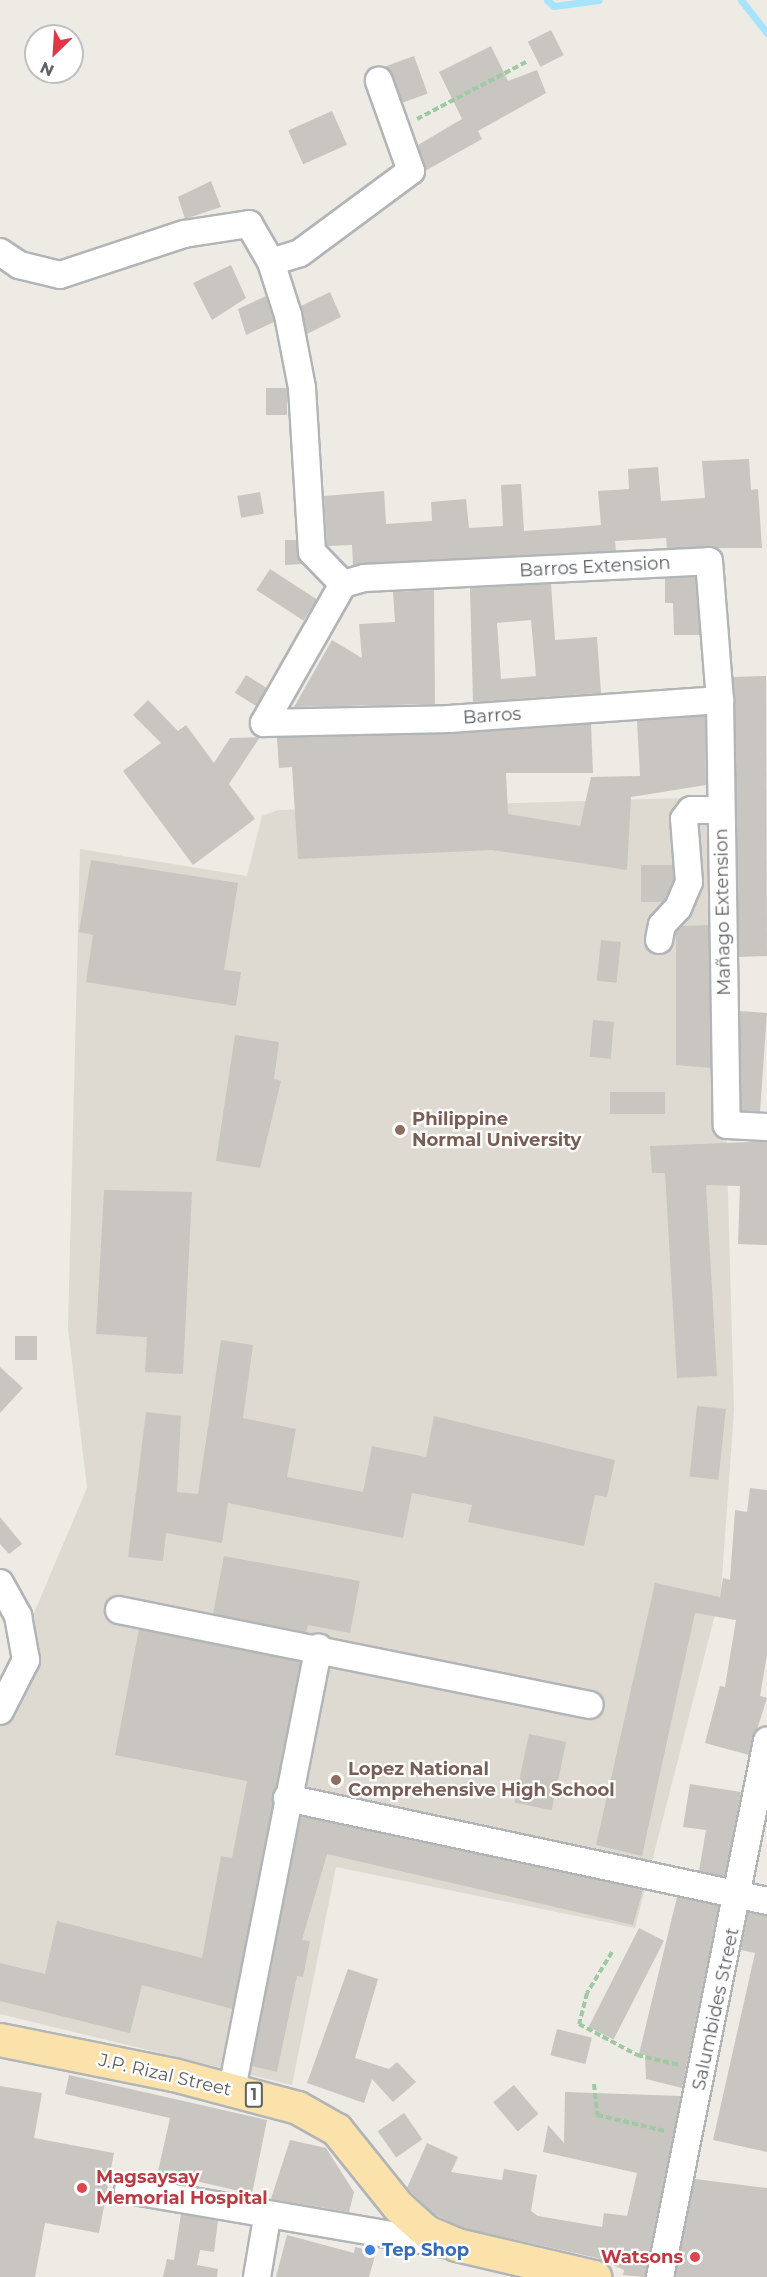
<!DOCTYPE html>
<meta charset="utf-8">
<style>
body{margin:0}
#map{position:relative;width:767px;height:2277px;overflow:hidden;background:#eeeae4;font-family:Montserrat,sans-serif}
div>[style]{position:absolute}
.education>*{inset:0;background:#dedad2}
.stream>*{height:7px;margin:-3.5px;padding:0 3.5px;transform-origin:3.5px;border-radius:3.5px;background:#a7e4fb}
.building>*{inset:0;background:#c9c5c0;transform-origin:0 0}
.path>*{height:4px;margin-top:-2px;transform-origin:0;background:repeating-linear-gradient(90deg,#9ecaa3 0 6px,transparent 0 9px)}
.roads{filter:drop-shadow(2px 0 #b1b5b8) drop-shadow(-2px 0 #b1b5b8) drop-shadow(0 2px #b1b5b8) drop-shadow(0 -2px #b1b5b8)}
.minor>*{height:26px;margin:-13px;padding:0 13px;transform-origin:13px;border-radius:13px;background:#fff}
.major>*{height:32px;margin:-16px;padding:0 16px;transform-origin:16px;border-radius:16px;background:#fbe2ab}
.dots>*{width:16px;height:16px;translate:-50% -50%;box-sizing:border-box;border:3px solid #fff;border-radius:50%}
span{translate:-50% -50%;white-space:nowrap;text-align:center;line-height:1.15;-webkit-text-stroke:4.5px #fff;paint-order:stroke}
.shield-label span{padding:2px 4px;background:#fff;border:2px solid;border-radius:4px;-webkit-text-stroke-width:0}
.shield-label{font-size:16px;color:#5c6164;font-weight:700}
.street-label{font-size:18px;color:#5c6164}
.education-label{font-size:18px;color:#785e54;font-weight:700}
.left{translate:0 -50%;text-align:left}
.health-label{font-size:18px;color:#be3a42;font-weight:700}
.right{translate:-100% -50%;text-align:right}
.shop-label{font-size:18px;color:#366cbe;font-weight:700}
.north{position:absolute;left:24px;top:24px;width:60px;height:60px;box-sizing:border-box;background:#fff;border:2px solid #bec0c1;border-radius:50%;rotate:205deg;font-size:16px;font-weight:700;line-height:24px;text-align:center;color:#5c6164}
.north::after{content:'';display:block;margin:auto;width:21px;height:27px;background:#e23645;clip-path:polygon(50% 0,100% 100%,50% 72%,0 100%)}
</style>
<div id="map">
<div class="education">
<div style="clip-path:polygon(717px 797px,734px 1410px,721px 1591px,635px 1928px,336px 1867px,292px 2085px,0 2014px,0 1693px,87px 1488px,68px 1328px,80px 849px,247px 876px,262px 816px,278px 810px)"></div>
</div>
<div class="stream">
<div style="left:547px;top:0;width:9px;rotate:41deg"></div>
<div style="left:554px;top:6px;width:45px;rotate:-7.6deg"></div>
<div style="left:741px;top:0;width:42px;rotate:51.8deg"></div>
</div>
<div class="building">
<div style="left:551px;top:30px;width:28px;height:26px;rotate:63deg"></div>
<div style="clip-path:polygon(491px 46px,508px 81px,537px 70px,546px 93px,478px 131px,482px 139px,425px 171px,418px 145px,462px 119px,439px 72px)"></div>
<div style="left:414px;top:56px;width:40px;height:30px;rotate:70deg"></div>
<div style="left:332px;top:111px;width:37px;height:48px;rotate:66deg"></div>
<div style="clip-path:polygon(211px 181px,221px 207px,185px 219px,178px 197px)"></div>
<div style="clip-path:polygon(231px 265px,246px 298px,212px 320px,193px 283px)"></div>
<div style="clip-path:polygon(330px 292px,341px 317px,307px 334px,301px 306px)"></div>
<div style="clip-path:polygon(266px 296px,274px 322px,246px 335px,238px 309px)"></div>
<div style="left:266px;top:388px;width:21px;height:27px"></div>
<div style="clip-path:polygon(749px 459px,751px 490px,758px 489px,762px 548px,667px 548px,666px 538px,615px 541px,616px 551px,353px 565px,352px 545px,327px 546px,324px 496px,384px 491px,386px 524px,432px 521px,431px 502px,466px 499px,469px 528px,503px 526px,501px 485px,521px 484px,524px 531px,565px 528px,601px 525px,598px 491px,629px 489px,628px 469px,658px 467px,661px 501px,705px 498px,702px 461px)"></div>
<div style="left:260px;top:492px;width:22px;height:23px;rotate:80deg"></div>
<div style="clip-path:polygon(285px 540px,296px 540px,303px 564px,285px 565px)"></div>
<div style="left:270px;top:569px;width:56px;height:25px;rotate:33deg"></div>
<div style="clip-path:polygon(695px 577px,700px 635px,674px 635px,673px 603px,665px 603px,665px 578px)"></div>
<div style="clip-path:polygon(evenodd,551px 584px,555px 640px,597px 637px,601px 693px,473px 702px,470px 588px,551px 584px,531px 620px,536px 676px,501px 679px,497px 623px,531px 620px)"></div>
<div style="clip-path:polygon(434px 590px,435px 704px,294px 707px,332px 640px,362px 658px,359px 624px,395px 622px,393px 592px)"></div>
<div style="left:246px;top:675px;width:25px;height:21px;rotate:32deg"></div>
<div style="clip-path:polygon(766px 676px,767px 956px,739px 957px,733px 677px)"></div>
<div style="clip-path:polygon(148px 700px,178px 731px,186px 725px,214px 763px,230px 738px,260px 737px,229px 784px,255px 819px,193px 865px,123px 771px,161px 743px,133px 715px)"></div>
<div style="clip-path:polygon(705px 716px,706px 785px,631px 797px,627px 870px,492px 850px,298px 859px,292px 767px,279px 768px,277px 738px,591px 724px,593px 773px,506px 773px,508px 814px,580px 826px,591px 777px,640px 776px,637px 721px)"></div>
<div style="clip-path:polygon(91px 860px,238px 883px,224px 970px,241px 972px,236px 1006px,86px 982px,93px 935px,79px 932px)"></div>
<div style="clip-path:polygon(641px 865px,673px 865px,674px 880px,663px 902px,641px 902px)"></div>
<div style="clip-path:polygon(709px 925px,711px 1068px,676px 1065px,676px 932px,682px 926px)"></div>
<div style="left:601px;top:940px;width:20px;height:41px;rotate:6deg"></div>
<div style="left:740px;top:1011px;width:27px;height:100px;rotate:4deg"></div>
<div style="left:593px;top:1020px;width:21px;height:37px;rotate:5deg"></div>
<div style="clip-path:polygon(235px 1035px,279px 1042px,274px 1079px,281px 1081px,260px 1168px,216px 1161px)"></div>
<div style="left:610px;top:1092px;width:55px;height:22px"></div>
<div style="clip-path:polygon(749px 1142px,767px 1142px,767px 1245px,738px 1244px,740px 1186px,706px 1185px,717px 1376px,677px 1378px,665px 1173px,652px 1173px,650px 1146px)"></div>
<div style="clip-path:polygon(104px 1190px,192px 1192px,183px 1374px,145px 1372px,147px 1337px,96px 1334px)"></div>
<div style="left:15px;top:1336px;width:22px;height:24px"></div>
<div style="clip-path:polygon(221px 1340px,253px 1345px,243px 1418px,296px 1429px,287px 1477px,363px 1492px,372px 1446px,426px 1457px,434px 1416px,615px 1460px,607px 1497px,595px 1495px,584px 1546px,468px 1522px,472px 1505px,412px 1493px,403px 1538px,228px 1503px,222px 1543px,166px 1533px,163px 1561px,128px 1557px,146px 1412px,181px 1416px,177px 1492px,198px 1494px)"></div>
<div style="clip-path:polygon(0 1367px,23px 1388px,0 1413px)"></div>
<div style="left:697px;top:1406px;width:29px;height:71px;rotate:6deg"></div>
<div style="clip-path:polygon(750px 1488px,767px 1490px,767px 1655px,760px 1696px,767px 1698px,749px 1755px,705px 1743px,720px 1686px,725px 1687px,736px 1620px,695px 1613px,642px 1856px,596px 1845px,655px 1583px,720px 1597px,723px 1578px,730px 1580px,735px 1510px,747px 1512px)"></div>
<div style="clip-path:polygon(0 1517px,22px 1544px,9px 1554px,0 1544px)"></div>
<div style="clip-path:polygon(224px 1556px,360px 1581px,350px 1633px,308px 1625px,306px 1633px,213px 1614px)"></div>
<div style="clip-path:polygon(139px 1629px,301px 1662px,233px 2009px,142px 1985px,130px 2033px,0 2001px,0 1963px,45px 1974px,57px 1921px,202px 1958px,221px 1856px,232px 1858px,247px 1781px,115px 1755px)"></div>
<div style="left:529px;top:1734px;width:38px;height:70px;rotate:12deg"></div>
<div style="clip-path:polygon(690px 1784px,741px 1792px,725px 1877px,699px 1871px,706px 1830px,683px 1827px)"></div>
<div style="clip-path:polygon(301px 1816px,631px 1887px,643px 1890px,633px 1925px,327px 1854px,302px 1940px,310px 1941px,303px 1977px,297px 1976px,277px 2072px,252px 2066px)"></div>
<div style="clip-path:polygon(677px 1897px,719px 1906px,682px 2088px,646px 2079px,645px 2055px,639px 2054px)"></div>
<div style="clip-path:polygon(748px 1912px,767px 1916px,767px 2152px,713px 2140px,755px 1953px,741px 1950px)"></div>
<div style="left:639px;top:1928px;width:28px;height:111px;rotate:27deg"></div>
<div style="clip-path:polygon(348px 1969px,378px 1979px,355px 2058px,389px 2069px,397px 2062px,416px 2082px,393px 2102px,372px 2079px,364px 2103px,307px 2083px)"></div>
<div style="left:557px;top:2029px;width:36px;height:27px;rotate:14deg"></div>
<div style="clip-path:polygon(69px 2075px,267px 2120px,252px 2194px,196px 2181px,195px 2186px,156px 2180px,170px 2118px,65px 2094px)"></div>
<div style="left:514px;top:2085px;width:38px;height:27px;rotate:50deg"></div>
<div style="clip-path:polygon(0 2086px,42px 2093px,34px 2138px,114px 2153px,99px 2233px,45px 2223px,35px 2277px,0 2277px)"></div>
<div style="clip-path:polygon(565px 2092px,681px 2096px,645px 2277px,623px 2275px,624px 2270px,597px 2258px,463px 2228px,434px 2214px,407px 2188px,427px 2143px,458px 2157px,451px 2172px,502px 2180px,504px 2169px,537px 2175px,531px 2211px,538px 2216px,602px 2227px,604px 2213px,627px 2216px,637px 2173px,543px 2152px,548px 2125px,564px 2143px)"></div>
<div style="left:404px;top:2113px;width:32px;height:32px;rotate:55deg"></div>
<div style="clip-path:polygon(290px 2140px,326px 2148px,354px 2192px,349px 2212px,271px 2199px)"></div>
<div style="clip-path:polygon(695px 2179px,767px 2188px,767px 2277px,675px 2277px)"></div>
<div style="clip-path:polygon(181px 2214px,218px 2221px,214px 2252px,200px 2250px,197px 2265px,218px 2269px,217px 2277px,163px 2277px,167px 2259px,174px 2260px)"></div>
<div style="clip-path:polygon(287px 2235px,354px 2253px,355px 2247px,376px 2252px,369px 2277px,276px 2277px)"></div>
</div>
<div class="path">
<div style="left:417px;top:119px;width:125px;rotate:-27.6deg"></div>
<div style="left:612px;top:1952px;width:48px;rotate:121.4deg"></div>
<div style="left:587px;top:1993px;width:32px;rotate:104deg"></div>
<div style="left:579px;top:2024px;width:66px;rotate:28.1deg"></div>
<div style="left:637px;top:2055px;width:43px;rotate:13.4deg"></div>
<div style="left:594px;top:2084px;width:31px;rotate:84deg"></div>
<div style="left:597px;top:2115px;width:70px;rotate:13.2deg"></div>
</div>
<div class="roads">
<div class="minor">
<div style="left:0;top:252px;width:23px;rotate:34deg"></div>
<div style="left:19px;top:265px;width:42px;rotate:13.7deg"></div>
<div style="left:60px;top:275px;width:131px;rotate:-18.3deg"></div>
<div style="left:184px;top:234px;width:66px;rotate:-8.7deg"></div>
<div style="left:249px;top:224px;width:44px;rotate:59.9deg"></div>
<div style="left:271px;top:262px;width:56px;rotate:72.2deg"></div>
<div style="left:288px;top:315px;width:74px;rotate:79.1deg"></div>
<div style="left:302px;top:388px;width:164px;rotate:86.5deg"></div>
<div style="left:312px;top:552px;width:45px;rotate:45.9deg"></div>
<div style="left:271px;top:262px;width:30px;rotate:-17deg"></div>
<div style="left:300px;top:253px;width:138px;rotate:-36.5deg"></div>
<div style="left:411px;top:171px;width:96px;rotate:-109.6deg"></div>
<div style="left:343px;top:584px;width:22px;rotate:-16deg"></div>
<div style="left:364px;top:578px;width:345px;rotate:-2.8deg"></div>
<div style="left:709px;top:561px;width:139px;rotate:85.5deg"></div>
<div style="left:720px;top:700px;width:425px;rotate:89.1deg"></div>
<div style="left:727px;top:1125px;width:40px;rotate:2.9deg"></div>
<div style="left:264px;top:723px;width:185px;rotate:-1.2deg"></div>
<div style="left:449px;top:719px;width:272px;rotate:-4deg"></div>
<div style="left:264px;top:723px;width:160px;rotate:-60.4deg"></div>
<div style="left:659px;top:940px;width:15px;rotate:-79deg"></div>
<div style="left:662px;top:925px;width:23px;rotate:-47deg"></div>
<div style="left:678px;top:908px;width:28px;rotate:-67deg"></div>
<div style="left:689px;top:882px;width:63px;rotate:-94.5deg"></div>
<div style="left:684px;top:819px;width:11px;rotate:-52deg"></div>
<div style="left:691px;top:810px;width:30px"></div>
<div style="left:0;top:1583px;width:38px;rotate:61deg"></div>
<div style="left:18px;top:1616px;width:45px;rotate:79.7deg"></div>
<div style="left:26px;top:1660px;width:57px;rotate:117deg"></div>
<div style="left:119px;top:1610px;width:480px;rotate:11.4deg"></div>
<div style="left:287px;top:1798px;width:491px;rotate:12.1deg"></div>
<div style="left:232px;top:2089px;width:450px;rotate:-78.9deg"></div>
<div style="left:128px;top:2190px;width:322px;rotate:9.7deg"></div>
<div style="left:257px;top:2277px;width:60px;rotate:-80.4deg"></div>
<div style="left:660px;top:2277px;width:547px;rotate:-78.71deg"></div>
</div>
<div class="major">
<div style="left:0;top:2040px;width:177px;rotate:11.4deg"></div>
<div style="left:174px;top:2075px;width:128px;rotate:14.9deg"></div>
<div style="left:298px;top:2108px;width:45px;rotate:29.4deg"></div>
<div style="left:337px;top:2130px;width:99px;rotate:51.2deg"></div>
<div style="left:399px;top:2207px;width:38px;rotate:42deg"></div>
<div style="left:427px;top:2232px;width:33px;rotate:23deg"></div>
<div style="left:457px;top:2245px;width:142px;rotate:13.1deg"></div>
</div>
</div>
<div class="dots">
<div style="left:400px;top:1130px;background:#8d6e63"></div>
<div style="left:336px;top:1780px;background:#8d6e63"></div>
<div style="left:82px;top:2188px;background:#e0444e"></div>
<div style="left:370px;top:2250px;background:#3f7fe0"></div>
<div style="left:695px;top:2257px;background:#e0444e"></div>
</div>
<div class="shield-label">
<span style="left:254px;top:2095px">1</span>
</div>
<div class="street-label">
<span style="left:595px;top:567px;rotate:-3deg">Barros Extension</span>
<span style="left:492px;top:716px;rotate:-4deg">Barros</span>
<span style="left:723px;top:912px;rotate:-91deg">Mañago Extension</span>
<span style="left:716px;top:2009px;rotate:-78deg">Salumbides Street</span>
<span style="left:165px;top:2075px;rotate:13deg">J.P. Rizal Street</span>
</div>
<div class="education-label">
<span class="left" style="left:412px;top:1130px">Philippine<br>Normal University</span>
<span class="left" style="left:348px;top:1780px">Lopez National<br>Comprehensive High School</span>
</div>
<div class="health-label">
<span class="left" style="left:96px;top:2188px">Magsaysay<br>Memorial Hospital</span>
<span class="right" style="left:683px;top:2257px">Watsons</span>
</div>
<div class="shop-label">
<span class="left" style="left:382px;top:2250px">Tep Shop</span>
</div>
<div class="north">N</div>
</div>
